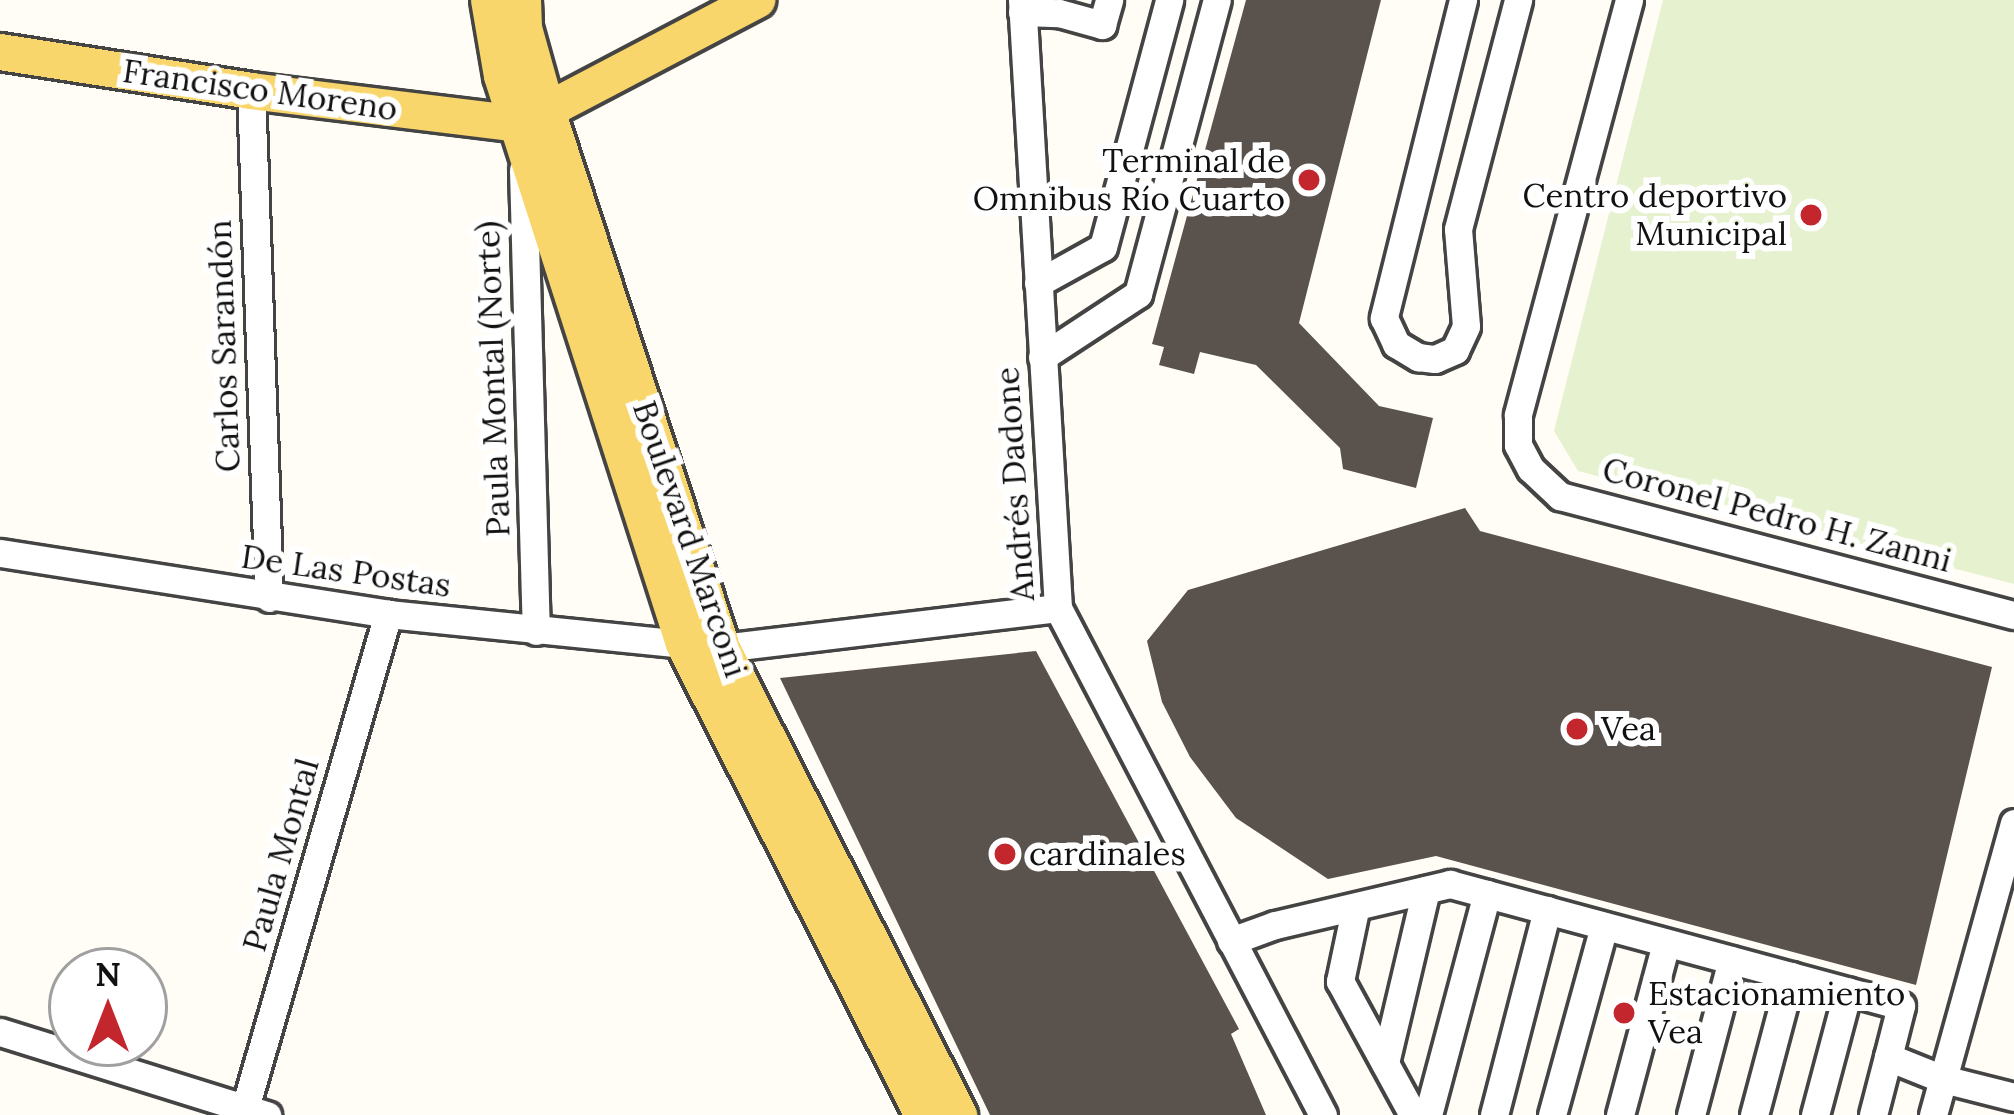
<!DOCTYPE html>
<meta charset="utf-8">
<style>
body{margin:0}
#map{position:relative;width:2014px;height:1115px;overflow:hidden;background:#fffdf5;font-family:Lora,serif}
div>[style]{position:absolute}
.pitch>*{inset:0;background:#e6f2cf}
.building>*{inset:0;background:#5a524d}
.roads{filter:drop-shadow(3px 0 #444) drop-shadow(-3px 0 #444) drop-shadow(0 3px #444) drop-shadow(0 -3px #444)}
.minor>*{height:27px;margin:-13.5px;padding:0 13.5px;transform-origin:13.5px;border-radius:13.5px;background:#fff}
.major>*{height:36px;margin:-18px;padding:0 18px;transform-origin:18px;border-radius:18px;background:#f9d66b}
.dots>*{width:33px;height:33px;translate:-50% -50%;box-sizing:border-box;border:6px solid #fff;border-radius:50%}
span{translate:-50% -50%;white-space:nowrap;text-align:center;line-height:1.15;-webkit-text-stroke:12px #fff;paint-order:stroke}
.street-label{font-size:33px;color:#111}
.poi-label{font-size:33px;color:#111}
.right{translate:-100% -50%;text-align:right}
.left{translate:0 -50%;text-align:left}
.north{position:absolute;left:48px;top:947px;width:120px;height:120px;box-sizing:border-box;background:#fff;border:3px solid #a0a0a0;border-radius:50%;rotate:0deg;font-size:33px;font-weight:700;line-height:48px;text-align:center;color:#111}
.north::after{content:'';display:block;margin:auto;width:42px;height:54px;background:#c4262e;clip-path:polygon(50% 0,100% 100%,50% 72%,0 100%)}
</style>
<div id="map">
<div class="pitch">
<div style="clip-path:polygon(1663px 0,2014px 0,2014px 584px,1578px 471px,1554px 431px)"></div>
</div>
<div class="building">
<div style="clip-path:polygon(1246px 0,1381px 0,1299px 323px,1379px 406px,1433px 418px,1416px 488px,1343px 469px,1340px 448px,1256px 365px,1200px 352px,1194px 374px,1159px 365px,1164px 347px,1152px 344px)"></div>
<div style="clip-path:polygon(1465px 508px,1480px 531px,1992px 667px,1916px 985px,1436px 856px,1328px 879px,1236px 818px,1190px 757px,1162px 702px,1147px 641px,1188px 590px)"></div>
<div style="clip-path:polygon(1036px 651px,1239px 1029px,1231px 1034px,1266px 1115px,990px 1115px,780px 678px)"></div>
</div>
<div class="roads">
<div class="minor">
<div style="left:1022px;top:0;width:609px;rotate:86.61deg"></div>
<div style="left:1058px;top:608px;width:572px;rotate:62.4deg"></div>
<div style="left:1463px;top:0;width:328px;rotate:104deg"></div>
<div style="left:1384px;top:318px;width:29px;rotate:65deg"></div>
<div style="left:1396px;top:344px;width:26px;rotate:31deg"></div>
<div style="left:1418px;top:357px;width:17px;rotate:7deg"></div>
<div style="left:1435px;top:359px;width:22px;rotate:-24deg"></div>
<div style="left:1455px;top:350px;width:26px;rotate:-65deg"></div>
<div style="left:1466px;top:326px;width:97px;rotate:-94.7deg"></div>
<div style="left:1458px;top:229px;width:237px;rotate:-75.3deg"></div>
<div style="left:1629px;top:0;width:430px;rotate:105deg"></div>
<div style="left:1518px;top:415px;width:30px;rotate:90deg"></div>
<div style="left:1518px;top:445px;width:27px;rotate:62deg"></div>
<div style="left:1531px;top:469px;width:40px;rotate:43deg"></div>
<div style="left:1560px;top:496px;width:469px;rotate:14.7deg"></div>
<div style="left:1022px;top:12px;width:37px;rotate:2deg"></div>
<div style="left:1059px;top:13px;width:45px;rotate:15.6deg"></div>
<div style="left:1102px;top:25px;width:26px;rotate:-74deg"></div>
<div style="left:251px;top:91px;width:507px;rotate:87.97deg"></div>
<div style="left:523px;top:170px;width:461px;rotate:88.4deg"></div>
<div style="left:1038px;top:283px;width:74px;rotate:-29deg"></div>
<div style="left:1103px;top:247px;width:256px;rotate:-75deg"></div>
<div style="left:1042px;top:357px;width:115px;rotate:-33.3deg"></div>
<div style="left:1138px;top:294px;width:304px;rotate:-75deg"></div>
<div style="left:0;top:553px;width:393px;rotate:8.9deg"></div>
<div style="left:388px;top:614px;width:298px;rotate:5.8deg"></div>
<div style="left:722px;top:648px;width:338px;rotate:-6.8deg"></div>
<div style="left:1355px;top:910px;width:73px;rotate:101.9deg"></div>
<div style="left:1340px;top:981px;width:153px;rotate:61.4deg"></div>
<div style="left:1231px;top:941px;width:47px;rotate:-20deg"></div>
<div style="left:1275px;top:925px;width:180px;rotate:-13.2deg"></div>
<div style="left:1450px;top:884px;width:467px;rotate:15.1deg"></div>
<div style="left:1901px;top:1006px;width:53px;rotate:104.3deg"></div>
<div style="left:1888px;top:1057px;width:59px;rotate:21.8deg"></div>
<div style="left:1943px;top:1079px;width:73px;rotate:14.2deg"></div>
<div style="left:0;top:1032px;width:280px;rotate:17.3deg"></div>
<div style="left:1385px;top:1063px;width:178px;rotate:-76.7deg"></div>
<div style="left:243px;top:1115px;width:522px;rotate:-73.86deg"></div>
<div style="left:1428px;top:1115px;width:229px;rotate:-75.1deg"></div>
<div style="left:1494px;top:1115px;width:212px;rotate:-75.5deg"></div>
<div style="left:1552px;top:1115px;width:196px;rotate:-74.6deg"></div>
<div style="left:1620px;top:1115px;width:178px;rotate:-75deg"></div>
<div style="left:1691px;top:1115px;width:160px;rotate:-75.2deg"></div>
<div style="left:1754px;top:1115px;width:144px;rotate:-75.1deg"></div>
<div style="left:1815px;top:1115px;width:128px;rotate:-75.1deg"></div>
<div style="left:1873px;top:1115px;width:60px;rotate:-75.5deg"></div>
<div style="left:1933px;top:1115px;width:303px;rotate:-74.5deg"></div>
</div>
<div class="major">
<div style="left:489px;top:0;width:77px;rotate:80.3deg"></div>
<div style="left:502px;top:76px;width:596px;rotate:72.23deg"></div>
<div style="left:684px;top:644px;width:528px;rotate:63.1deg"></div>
<div style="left:523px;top:0;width:28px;rotate:88deg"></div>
<div style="left:524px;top:28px;width:89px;rotate:74.4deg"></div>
<div style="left:548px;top:114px;width:562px;rotate:71.95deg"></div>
<div style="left:722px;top:648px;width:524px;rotate:63.09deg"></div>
<div style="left:0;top:52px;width:254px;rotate:8.8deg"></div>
<div style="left:251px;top:91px;width:272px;rotate:7deg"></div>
<div style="left:521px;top:124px;width:267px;rotate:-27.7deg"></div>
</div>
</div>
<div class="dots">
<div style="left:1309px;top:180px;background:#c4262e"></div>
<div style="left:1811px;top:215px;background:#c4262e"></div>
<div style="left:1577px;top:729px;background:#c4262e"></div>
<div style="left:1005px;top:854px;background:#c4262e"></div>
<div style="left:1624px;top:1013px;background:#c4262e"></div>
</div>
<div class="street-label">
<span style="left:260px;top:90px;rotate:8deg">Francisco Moreno</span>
<span style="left:224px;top:346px;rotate:-92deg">Carlos Sarandón</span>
<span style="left:493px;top:379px;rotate:-92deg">Paula Montal (Norte)</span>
<span style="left:1015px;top:484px;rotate:-94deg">Andrés Dadone</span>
<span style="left:1777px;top:515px;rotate:15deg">Coronel Pedro H. Zanni</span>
<span style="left:690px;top:539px;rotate:71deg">Boulevard Marconi</span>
<span style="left:346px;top:571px;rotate:8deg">De Las Postas</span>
<span style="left:281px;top:855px;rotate:-74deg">Paula Montal</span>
</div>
<div class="poi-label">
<span class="right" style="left:1285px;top:180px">Terminal de<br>Omnibus Río Cuarto</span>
<span class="right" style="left:1787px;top:215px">Centro deportivo<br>Municipal</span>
<span class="left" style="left:1601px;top:729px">Vea</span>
<span class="left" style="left:1029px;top:854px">cardinales</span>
<span class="left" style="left:1648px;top:1013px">Estacionamiento<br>Vea</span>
</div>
<div class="north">N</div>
</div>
